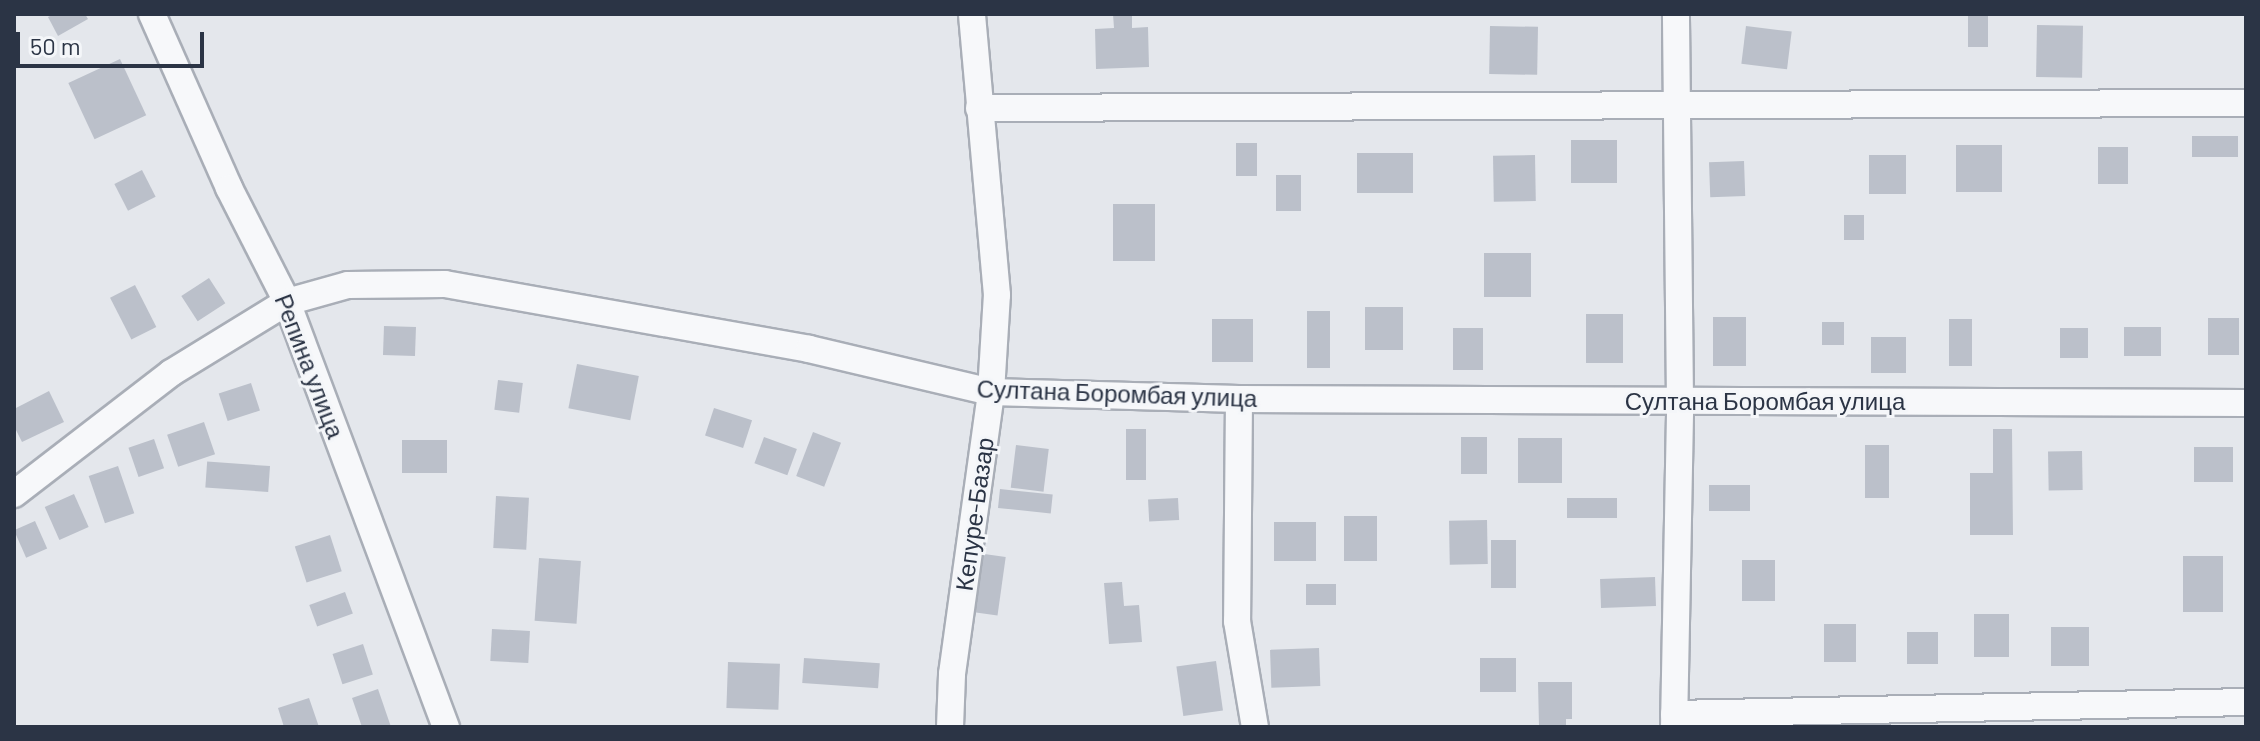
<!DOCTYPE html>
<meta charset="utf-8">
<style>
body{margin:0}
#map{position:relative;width:2260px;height:741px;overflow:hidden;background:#e4e7ec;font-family:Barlow,sans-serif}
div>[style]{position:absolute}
.building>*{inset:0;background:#bbc0ca;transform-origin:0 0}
.roads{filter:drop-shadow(2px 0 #a9aeb7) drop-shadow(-2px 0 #a9aeb7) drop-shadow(0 2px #a9aeb7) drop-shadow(0 -2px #a9aeb7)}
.minor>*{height:26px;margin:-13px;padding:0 13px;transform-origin:13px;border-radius:13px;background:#f7f8fa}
span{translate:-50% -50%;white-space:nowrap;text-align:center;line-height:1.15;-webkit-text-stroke:6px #f4f6f9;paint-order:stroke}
.street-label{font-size:24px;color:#2b3445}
.frame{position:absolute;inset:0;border:16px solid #2b3445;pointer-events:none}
.scale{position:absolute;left:16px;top:32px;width:188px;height:36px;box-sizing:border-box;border:4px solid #2b3445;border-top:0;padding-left:10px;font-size:24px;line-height:28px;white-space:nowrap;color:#2b3445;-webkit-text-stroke:6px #f4f6f9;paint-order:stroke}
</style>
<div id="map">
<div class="building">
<div style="clip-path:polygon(54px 14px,85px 14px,88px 19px,58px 36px,48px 17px)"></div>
<div style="clip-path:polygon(1113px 14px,1132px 14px,1132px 28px,1148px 27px,1149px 67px,1096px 69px,1095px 29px,1114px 28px)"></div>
<div style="left:1968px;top:14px;width:20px;height:33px"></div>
<div style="left:2037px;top:25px;width:46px;height:52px;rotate:1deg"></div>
<div style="left:1490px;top:26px;width:48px;height:48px;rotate:1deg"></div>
<div style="left:1746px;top:26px;width:46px;height:38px;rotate:7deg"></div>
<div style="left:120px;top:59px;width:62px;height:57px;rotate:65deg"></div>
<div style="left:2238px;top:136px;width:21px;height:46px;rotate:90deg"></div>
<div style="left:1571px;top:140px;width:46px;height:43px"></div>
<div style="left:1236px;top:143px;width:21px;height:33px"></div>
<div style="left:1956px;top:145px;width:46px;height:47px"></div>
<div style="left:2128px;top:147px;width:37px;height:30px;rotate:90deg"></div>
<div style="left:1413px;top:153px;width:40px;height:56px;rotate:90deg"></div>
<div style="left:1535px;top:155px;width:46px;height:42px;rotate:89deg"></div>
<div style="left:1869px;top:155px;width:37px;height:39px"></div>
<div style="left:1744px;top:161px;width:35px;height:35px;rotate:88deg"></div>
<div style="left:142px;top:170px;width:30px;height:31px;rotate:63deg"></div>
<div style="left:1276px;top:175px;width:25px;height:36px"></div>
<div style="left:1113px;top:204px;width:42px;height:57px"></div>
<div style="left:1844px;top:215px;width:20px;height:25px"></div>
<div style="left:1484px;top:253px;width:47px;height:44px"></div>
<div style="left:209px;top:278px;width:30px;height:33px;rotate:57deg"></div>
<div style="left:135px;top:285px;width:47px;height:28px;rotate:63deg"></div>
<div style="left:1365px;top:307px;width:38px;height:43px"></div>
<div style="left:1307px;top:311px;width:23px;height:57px"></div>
<div style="left:1586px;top:314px;width:37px;height:49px"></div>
<div style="left:1713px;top:317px;width:33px;height:49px"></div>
<div style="left:2208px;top:318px;width:31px;height:37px"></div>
<div style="left:1212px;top:319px;width:41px;height:43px"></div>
<div style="left:1949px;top:319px;width:23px;height:47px"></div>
<div style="left:1822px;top:322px;width:22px;height:23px"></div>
<div style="left:384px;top:326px;width:32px;height:29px;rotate:2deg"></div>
<div style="left:2124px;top:327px;width:37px;height:29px"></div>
<div style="left:1453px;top:328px;width:30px;height:42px"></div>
<div style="left:2060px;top:328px;width:28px;height:30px"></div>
<div style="left:1871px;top:337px;width:35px;height:36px"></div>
<div style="left:577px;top:364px;width:63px;height:45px;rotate:11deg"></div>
<div style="left:498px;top:380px;width:25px;height:30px;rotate:7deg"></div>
<div style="left:251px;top:383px;width:29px;height:34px;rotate:72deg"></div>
<div style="clip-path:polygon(49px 391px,64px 422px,22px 442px,14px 426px,14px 409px)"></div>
<div style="left:714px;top:408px;width:40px;height:29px;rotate:18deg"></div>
<div style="left:204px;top:422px;width:34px;height:39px;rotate:71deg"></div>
<div style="left:1126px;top:429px;width:20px;height:51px"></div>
<div style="clip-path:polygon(1993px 429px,2012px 429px,2013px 535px,1970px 535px,1970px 473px,1993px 473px)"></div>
<div style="left:813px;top:432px;width:30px;height:47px;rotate:21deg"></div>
<div style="left:764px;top:437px;width:35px;height:28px;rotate:20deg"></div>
<div style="left:1461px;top:437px;width:26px;height:37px"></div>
<div style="left:1562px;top:438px;width:45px;height:44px;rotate:90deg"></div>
<div style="left:154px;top:439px;width:31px;height:27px;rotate:71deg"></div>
<div style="left:402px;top:440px;width:45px;height:33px"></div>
<div style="left:1016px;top:445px;width:33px;height:43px;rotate:7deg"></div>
<div style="left:1865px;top:445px;width:24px;height:53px"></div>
<div style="left:2194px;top:447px;width:39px;height:35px"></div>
<div style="left:2082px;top:451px;width:39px;height:34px;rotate:89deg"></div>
<div style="left:118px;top:466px;width:50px;height:31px;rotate:71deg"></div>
<div style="left:270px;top:466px;width:26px;height:63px;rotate:94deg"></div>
<div style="left:1709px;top:485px;width:41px;height:26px"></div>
<div style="left:1000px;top:489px;width:53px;height:19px;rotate:6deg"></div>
<div style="left:74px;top:494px;width:36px;height:32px;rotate:66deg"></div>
<div style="left:496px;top:496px;width:33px;height:52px;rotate:3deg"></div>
<div style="left:1178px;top:498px;width:22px;height:30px;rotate:87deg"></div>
<div style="left:1617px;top:498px;width:20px;height:50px;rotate:90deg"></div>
<div style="left:1377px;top:516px;width:45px;height:33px;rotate:90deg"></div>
<div style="left:1487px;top:520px;width:44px;height:38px;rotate:89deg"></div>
<div style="left:35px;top:521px;width:30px;height:23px;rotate:66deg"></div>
<div style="left:1316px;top:522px;width:39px;height:42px;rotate:90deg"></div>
<div style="left:330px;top:535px;width:38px;height:37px;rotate:72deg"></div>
<div style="left:1491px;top:540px;width:25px;height:48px"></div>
<div style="left:977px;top:553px;width:29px;height:59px;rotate:8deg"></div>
<div style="left:2183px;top:556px;width:40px;height:56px"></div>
<div style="left:539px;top:558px;width:42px;height:63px;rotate:4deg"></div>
<div style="left:1742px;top:560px;width:33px;height:41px"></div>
<div style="left:1655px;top:577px;width:29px;height:55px;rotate:88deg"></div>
<div style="clip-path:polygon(1122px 582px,1124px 606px,1139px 605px,1142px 642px,1109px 644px,1104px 583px)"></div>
<div style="left:1306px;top:584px;width:30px;height:21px"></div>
<div style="left:345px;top:592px;width:23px;height:38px;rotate:70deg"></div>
<div style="left:1974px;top:614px;width:35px;height:43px"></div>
<div style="left:1824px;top:624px;width:32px;height:38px"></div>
<div style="left:2051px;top:627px;width:38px;height:39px"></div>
<div style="left:492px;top:629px;width:38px;height:32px;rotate:3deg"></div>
<div style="left:1907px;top:632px;width:31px;height:32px"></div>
<div style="left:363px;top:644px;width:32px;height:32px;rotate:72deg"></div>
<div style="left:1319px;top:648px;width:38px;height:49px;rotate:88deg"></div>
<div style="left:804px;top:658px;width:76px;height:25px;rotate:4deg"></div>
<div style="left:1480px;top:658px;width:36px;height:34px"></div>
<div style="left:1216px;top:661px;width:50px;height:40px;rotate:82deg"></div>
<div style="left:728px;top:662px;width:52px;height:46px;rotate:2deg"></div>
<div style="clip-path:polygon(1538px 682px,1572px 682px,1572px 719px,1566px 719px,1566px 727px,1539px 727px)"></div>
<div style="clip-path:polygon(378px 689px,391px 727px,362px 727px,352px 698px)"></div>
<div style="clip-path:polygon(309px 698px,319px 727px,284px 727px,278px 708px)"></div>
</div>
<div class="roads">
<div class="minor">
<div style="left:152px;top:14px;width:190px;rotate:66.1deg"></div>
<div style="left:229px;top:188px;width:128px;rotate:63deg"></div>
<div style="left:287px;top:302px;width:454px;rotate:69.5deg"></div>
<div style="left:979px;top:108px;width:1267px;rotate:-0.23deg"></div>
<div style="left:1239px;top:399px;width:222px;rotate:90.5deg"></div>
<div style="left:1237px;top:621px;width:108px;rotate:80.4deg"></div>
<div style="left:14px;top:494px;width:198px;rotate:-37.6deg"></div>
<div style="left:171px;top:373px;width:136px;rotate:-31.5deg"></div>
<div style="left:287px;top:302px;width:63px;rotate:-15.6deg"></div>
<div style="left:348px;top:285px;width:97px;rotate:-0.6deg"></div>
<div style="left:445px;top:284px;width:370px;rotate:10.1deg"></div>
<div style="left:809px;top:349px;width:187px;rotate:13.3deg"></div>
<div style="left:991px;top:392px;width:248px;rotate:1.6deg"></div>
<div style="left:1239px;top:399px;width:1007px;rotate:0.23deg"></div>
<div style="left:1674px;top:714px;width:572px;rotate:-1.2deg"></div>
<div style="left:950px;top:727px;width:53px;rotate:-87.8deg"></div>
<div style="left:952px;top:674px;width:285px;rotate:-82.1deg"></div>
<div style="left:991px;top:392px;width:97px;rotate:-86.5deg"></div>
<div style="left:997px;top:295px;width:282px;rotate:-95.1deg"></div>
<div style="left:1674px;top:727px;width:326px;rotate:-88.9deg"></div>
<div style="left:1680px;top:401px;width:387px;rotate:-90.6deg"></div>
</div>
</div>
<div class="street-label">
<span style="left:310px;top:366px;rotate:69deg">Репина улица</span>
<span style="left:1117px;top:393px;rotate:2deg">Султана Боромбая улица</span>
<span style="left:1765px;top:401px">Султана Боромбая улица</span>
<span style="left:974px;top:514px;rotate:-82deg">Кепуре-Базар</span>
</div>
<div class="frame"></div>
<div class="scale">50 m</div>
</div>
